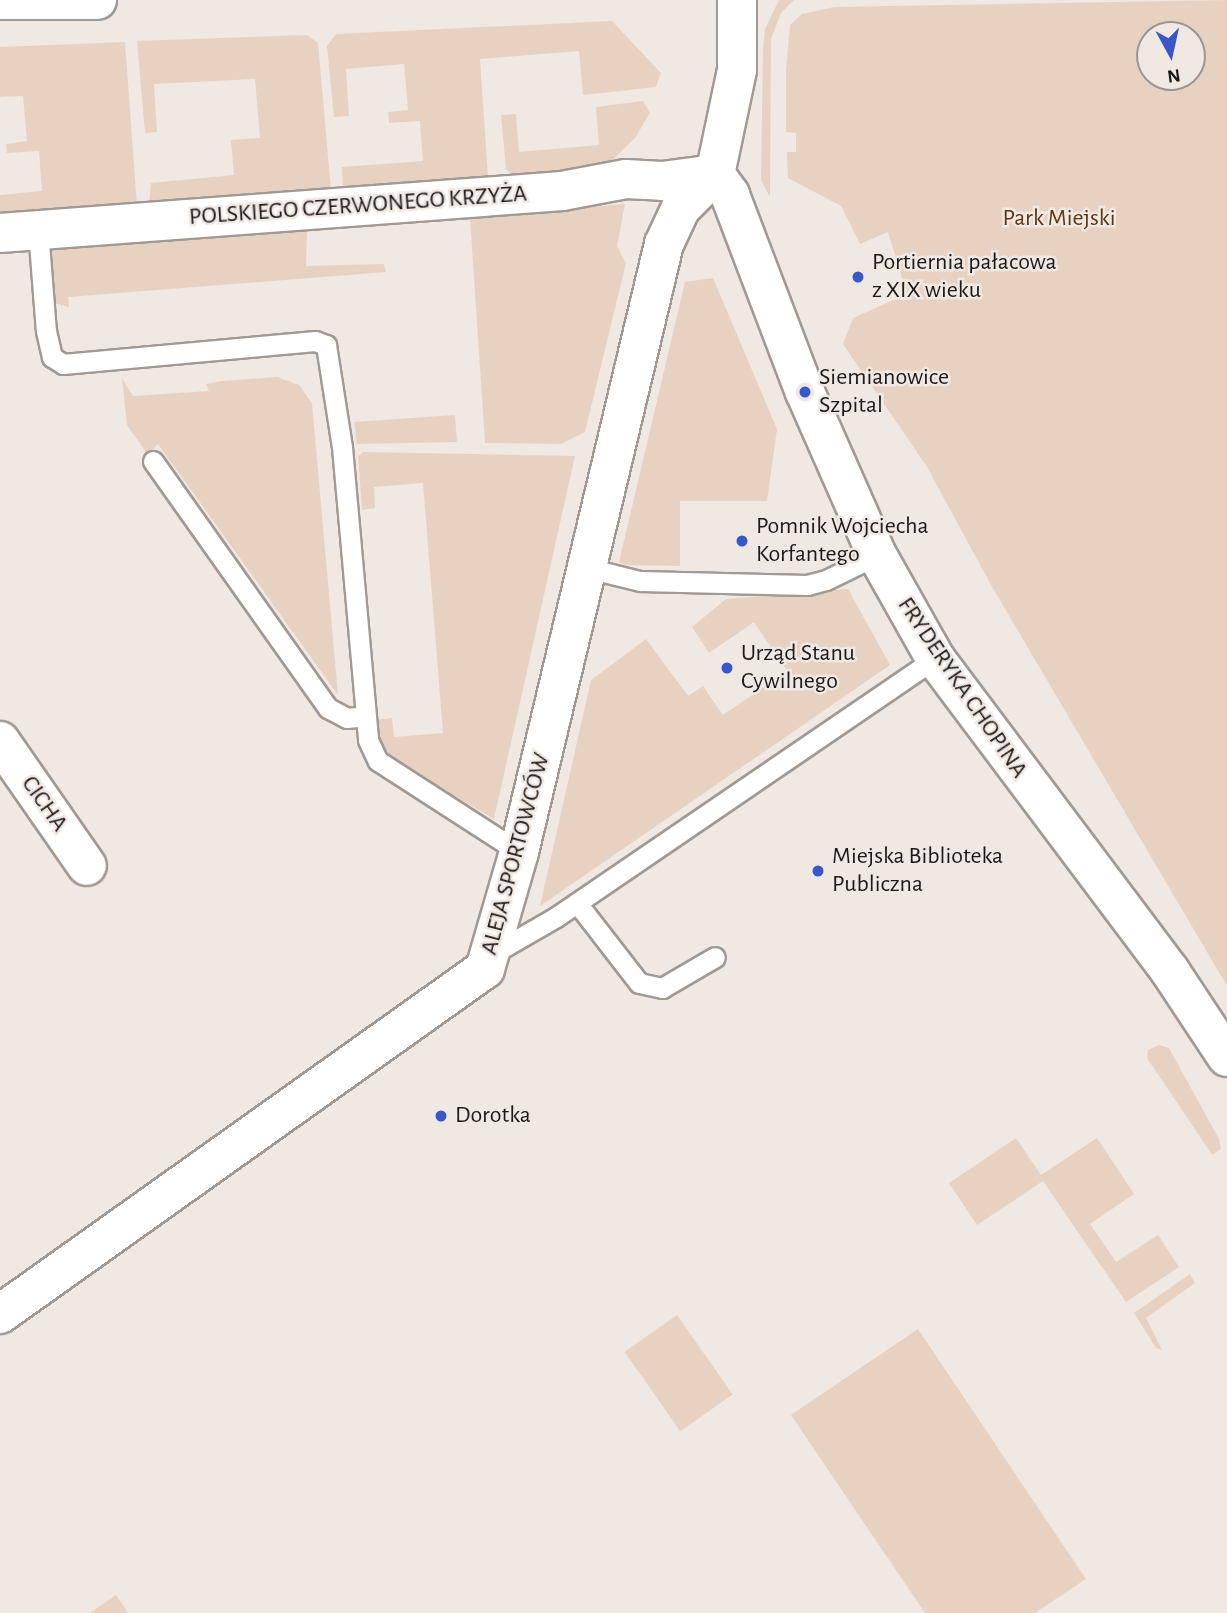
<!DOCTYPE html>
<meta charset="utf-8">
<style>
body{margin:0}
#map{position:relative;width:1227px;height:1613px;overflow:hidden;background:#f0e8e3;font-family:"Alegreya Sans",sans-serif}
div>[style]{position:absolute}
.green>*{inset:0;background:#e7d2c2;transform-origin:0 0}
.roads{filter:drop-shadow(2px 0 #a09994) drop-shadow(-2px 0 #a09994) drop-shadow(0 2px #a09994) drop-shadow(0 -2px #a09994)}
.lane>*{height:19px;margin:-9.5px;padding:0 9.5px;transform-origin:9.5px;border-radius:9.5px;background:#fff}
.street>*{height:38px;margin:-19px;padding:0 19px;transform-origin:19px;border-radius:19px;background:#fff}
.secondary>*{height:38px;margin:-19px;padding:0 19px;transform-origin:19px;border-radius:19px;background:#fff}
.dots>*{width:19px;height:19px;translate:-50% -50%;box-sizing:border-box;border:4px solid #f0e8e3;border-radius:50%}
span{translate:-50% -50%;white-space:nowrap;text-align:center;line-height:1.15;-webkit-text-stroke:5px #f0e8e3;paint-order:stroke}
.street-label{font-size:24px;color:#1c1a18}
.park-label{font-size:24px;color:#603611}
.poi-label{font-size:24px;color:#1c1a18}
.left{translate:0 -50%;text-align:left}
.north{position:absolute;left:1136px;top:21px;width:70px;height:70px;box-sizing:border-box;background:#f0e8e3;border:2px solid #9b9692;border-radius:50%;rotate:172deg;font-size:19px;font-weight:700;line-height:28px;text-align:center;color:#1c1a18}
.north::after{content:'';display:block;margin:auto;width:24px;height:32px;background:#3957c8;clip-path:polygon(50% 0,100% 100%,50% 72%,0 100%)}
</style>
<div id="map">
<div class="green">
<div style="clip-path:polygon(779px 0,794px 0,781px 13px,771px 39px,770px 197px,761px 180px,763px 49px,765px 29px)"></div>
<div style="clip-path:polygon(evenodd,1227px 0,1227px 986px,991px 585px,927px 467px,843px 344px,853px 318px,907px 294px,888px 232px,860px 244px,841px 206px,788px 178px,787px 152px,796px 152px,796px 133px,786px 132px,786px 70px,790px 25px,802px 14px,834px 7px,1227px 0,1192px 35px,1192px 77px,1150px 77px,1150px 35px,1192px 35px)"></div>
<div style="clip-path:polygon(612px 21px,661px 73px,656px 87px,583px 95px,579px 51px,480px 59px,488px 177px,343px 189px,342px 167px,423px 161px,420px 121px,389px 123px,388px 112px,408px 110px,404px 64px,346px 69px,349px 116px,334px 117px,327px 46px,336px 34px)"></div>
<div style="clip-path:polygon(307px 35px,318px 43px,331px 190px,149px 205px,151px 183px,234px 175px,231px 140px,260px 138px,255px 79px,154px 84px,157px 132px,145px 133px,137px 41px)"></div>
<div style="clip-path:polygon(125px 42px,137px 206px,0 218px,0 195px,42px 191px,39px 151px,7px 153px,6px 144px,27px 141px,23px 96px,0 97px,0 47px)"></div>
<div style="clip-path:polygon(643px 101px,650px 113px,635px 138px,605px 167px,512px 175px,506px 169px,501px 115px,516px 114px,519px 152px,599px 145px,596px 107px)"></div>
<div style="clip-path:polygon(625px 204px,617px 246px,626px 263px,585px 432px,561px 444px,485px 443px,470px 218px)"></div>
<div style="clip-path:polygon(307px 231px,306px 266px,384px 264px,386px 272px,68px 297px,69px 307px,50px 302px,50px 251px,57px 241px)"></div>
<div style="clip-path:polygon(713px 278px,777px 429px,767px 501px,680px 501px,680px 566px,625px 565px,619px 562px,685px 282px)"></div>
<div style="clip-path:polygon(277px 377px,299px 385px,312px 403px,338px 695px,158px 444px,148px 455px,127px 425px,122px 378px,133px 396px,209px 391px,206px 384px,221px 381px)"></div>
<div style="clip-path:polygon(455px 415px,457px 442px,357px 444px,354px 422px)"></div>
<div style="clip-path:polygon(363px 452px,575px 456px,494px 819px,394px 760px,380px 742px,377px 720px,392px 718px,394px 737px,443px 733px,423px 483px,374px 487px,375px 508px,362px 510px,358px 456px)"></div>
<div style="clip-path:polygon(848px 589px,890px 665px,540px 906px,591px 680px,646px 639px,688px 696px,703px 686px,723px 715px,787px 671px,754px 622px,709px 653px,692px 627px,726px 599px)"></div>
<div style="clip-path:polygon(1159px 1045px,1169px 1048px,1219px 1139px,1221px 1149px,1212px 1155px,1147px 1058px,1148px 1050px)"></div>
<div style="clip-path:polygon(1016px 1138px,1041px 1175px,1097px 1138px,1134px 1194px,1090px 1224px,1116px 1262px,1158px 1235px,1179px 1267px,1126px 1302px,1043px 1181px,977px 1225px,949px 1183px)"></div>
<div style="clip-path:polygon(1190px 1274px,1195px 1283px,1146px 1318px,1162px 1350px,1156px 1348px,1134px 1313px)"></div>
<div style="left:677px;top:1315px;width:97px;height:64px;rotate:55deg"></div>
<div style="clip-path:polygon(918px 1329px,1086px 1579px,1035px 1613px,925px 1613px,791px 1415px)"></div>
<div style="clip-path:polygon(116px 1595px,128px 1613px,90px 1613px)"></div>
</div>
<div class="roads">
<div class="lane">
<div style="left:38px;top:230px;width:101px;rotate:85.5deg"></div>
<div style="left:46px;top:331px;width:27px;rotate:77deg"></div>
<div style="left:52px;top:357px;width:13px;rotate:32deg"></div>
<div style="left:63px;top:364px;width:253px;rotate:-5.2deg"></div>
<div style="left:315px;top:341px;width:12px;rotate:20deg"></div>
<div style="left:326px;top:345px;width:103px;rotate:81.1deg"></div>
<div style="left:342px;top:447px;width:294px;rotate:84.9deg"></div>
<div style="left:368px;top:740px;width:23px;rotate:65deg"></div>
<div style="left:378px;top:761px;width:168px;rotate:32.8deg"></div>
<div style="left:153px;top:461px;width:303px;rotate:54.7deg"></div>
<div style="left:328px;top:708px;width:21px;rotate:28deg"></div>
<div style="left:347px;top:718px;width:19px;rotate:-6deg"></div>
<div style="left:587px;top:568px;width:55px;rotate:13.8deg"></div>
<div style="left:640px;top:581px;width:167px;rotate:1.4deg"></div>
<div style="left:807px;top:585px;width:20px;rotate:-15deg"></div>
<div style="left:826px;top:580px;width:57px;rotate:-26.1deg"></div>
<div style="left:577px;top:903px;width:101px;rotate:52.2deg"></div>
<div style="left:639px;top:983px;width:24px;rotate:12deg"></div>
<div style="left:662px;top:988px;width:61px;rotate:-30.3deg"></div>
<div style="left:492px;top:954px;width:74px;rotate:-30deg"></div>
<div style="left:556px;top:917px;width:459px;rotate:-34.3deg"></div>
</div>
<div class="street">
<div style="left:737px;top:0;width:70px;rotate:90deg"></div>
<div style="left:737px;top:70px;width:106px;rotate:101.9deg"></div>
<div style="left:715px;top:174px;width:26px;rotate:54deg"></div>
<div style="left:730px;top:195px;width:211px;rotate:69.2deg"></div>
<div style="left:805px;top:392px;width:178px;rotate:66.2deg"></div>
<div style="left:877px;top:555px;width:118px;rotate:60.6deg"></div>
<div style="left:935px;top:658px;width:391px;rotate:53.1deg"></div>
<div style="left:1170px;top:971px;width:103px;rotate:56.5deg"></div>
<div style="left:0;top:233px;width:564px;rotate:-4.27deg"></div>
<div style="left:562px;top:191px;width:65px;rotate:-10.6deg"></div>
<div style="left:626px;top:179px;width:36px;rotate:3deg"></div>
<div style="left:662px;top:181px;width:53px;rotate:-7.5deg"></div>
<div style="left:0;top:741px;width:152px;rotate:55.2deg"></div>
<div style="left:0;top:1314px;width:595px;rotate:-35.43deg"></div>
<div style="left:485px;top:969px;width:122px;rotate:-73.8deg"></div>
<div style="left:519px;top:852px;width:625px;rotate:-76.59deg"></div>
<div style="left:664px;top:244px;width:40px;rotate:-65deg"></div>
<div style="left:681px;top:208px;width:48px;rotate:-45deg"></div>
</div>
<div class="secondary">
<div style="left:0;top:0;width:97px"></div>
</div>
</div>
<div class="dots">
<div style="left:858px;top:277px;background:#3957c8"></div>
<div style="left:805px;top:392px;background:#3957c8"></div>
<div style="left:742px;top:541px;background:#3957c8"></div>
<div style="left:727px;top:668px;background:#3957c8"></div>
<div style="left:818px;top:871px;background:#3957c8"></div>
<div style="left:441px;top:1116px;background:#3957c8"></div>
</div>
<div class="street-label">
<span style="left:358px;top:206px;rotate:-4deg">POLSKIEGO CZERWONEGO KRZYŻA</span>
<span style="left:962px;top:688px;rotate:56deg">FRYDERYKA CHOPINA</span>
<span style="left:44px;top:804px;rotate:55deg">CICHA</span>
<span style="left:516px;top:854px;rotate:-75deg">ALEJA SPORTOWCÓW</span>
</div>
<div class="park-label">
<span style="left:1059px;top:219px">Park Miejski</span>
</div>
<div class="poi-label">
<span class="left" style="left:872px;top:277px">Portiernia pałacowa<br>z XIX wieku</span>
<span class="left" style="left:819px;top:392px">Siemianowice<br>Szpital</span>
<span class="left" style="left:756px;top:541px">Pomnik Wojciecha<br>Korfantego</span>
<span class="left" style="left:741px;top:668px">Urząd Stanu<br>Cywilnego</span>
<span class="left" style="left:832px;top:871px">Miejska Biblioteka<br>Publiczna</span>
<span class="left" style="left:455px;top:1116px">Dorotka</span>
</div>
<div class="north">N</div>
</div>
